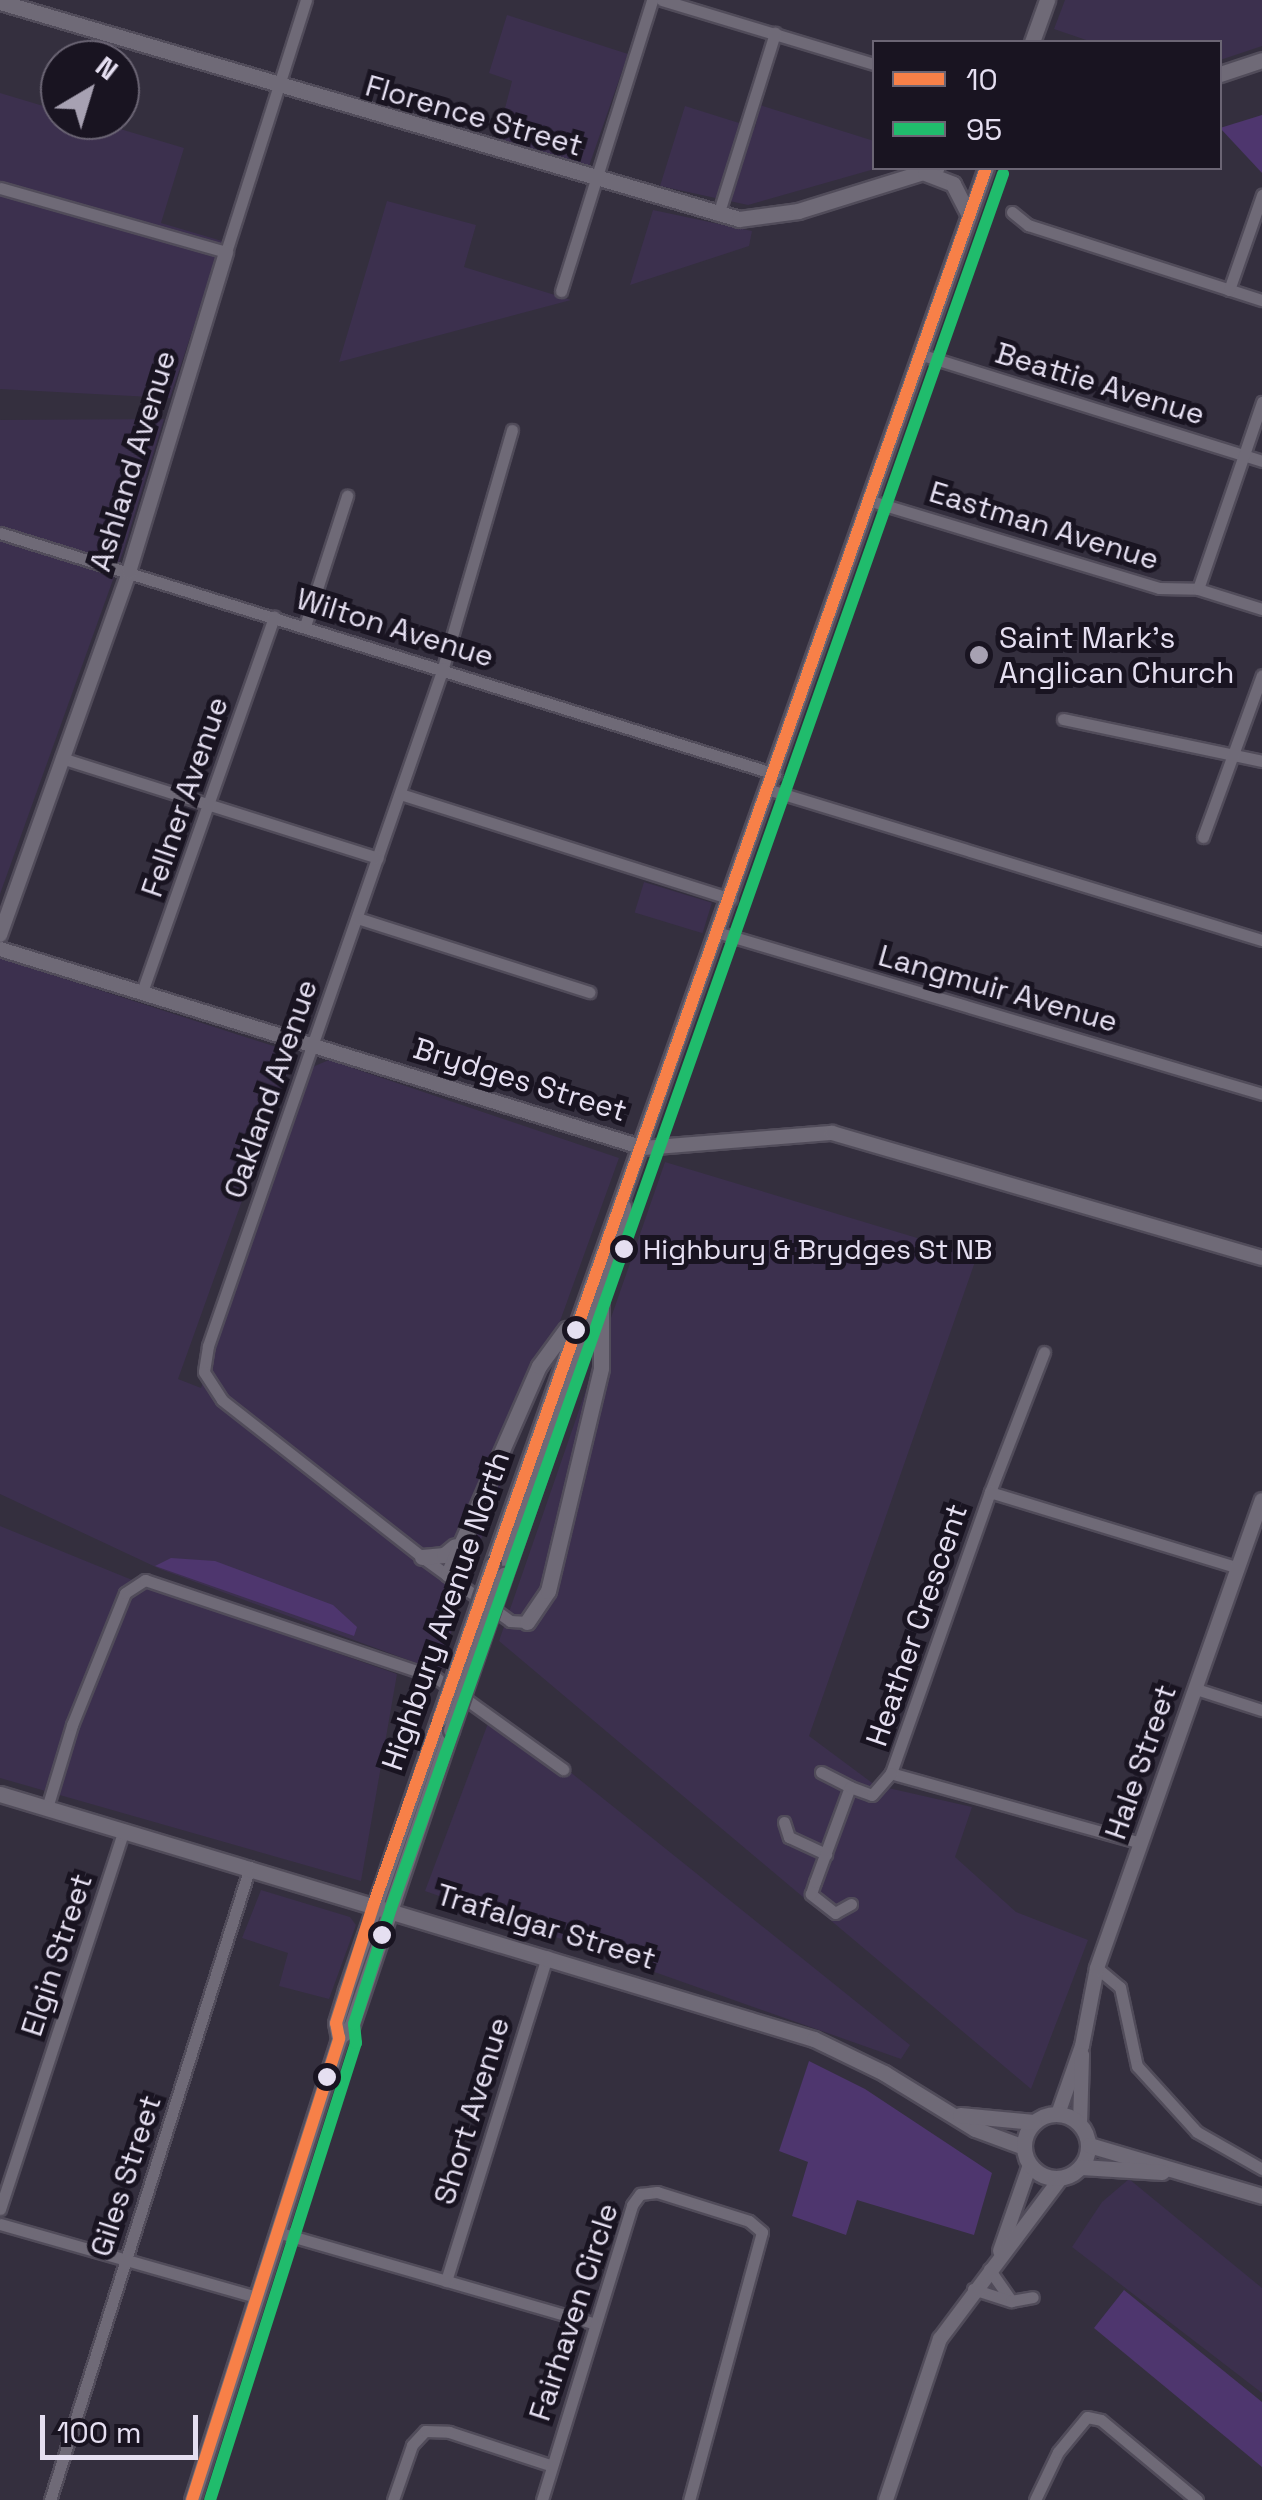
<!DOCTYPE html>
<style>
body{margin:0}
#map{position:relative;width:1262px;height:2500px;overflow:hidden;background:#342f3e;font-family:"Space Grotesk",sans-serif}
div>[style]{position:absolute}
.built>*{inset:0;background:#3c304e;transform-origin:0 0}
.green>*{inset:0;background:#4e366e}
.roads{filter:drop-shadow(2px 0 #514c5a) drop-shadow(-2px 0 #514c5a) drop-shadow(0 2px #514c5a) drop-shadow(0 -2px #514c5a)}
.minor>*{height:11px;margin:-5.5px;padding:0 5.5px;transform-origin:5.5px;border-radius:5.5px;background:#6f6a77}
.tertiary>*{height:14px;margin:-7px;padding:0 7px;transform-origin:7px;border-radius:7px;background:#6f6a77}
.secondary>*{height:15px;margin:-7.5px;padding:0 7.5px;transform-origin:7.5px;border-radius:7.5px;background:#6f6a77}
.secondary>.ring{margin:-7.5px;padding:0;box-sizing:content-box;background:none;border:15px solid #6f6a77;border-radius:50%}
.bridges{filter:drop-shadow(2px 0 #514c5a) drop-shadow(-2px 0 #514c5a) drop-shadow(0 2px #514c5a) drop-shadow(0 -2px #514c5a)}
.secondary-bridge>*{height:15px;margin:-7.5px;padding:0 7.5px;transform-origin:7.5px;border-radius:7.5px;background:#6f6a77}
.bus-1>*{height:12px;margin:-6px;padding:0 6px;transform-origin:6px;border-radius:6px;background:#f78048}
.bus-2>*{height:12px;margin:-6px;padding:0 6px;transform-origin:6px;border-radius:6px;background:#20bc6c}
.dots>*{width:28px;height:28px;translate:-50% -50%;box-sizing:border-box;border:5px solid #191421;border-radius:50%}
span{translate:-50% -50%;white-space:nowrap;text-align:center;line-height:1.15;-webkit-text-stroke:10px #191421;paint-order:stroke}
.bus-label{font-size:28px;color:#e5dff1}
.left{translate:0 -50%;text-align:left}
.street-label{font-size:30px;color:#e5dff1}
.poi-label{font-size:30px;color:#e5dff1}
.legend{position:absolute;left:872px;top:40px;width:350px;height:130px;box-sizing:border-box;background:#191421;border:2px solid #6b6574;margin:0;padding:12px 18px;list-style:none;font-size:30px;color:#e5dff1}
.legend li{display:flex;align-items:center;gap:20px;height:50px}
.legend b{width:50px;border:2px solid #6b6574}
.north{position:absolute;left:40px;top:40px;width:100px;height:100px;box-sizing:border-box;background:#191421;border:2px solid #6b6574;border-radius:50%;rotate:38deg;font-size:28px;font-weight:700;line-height:40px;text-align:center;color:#e5dff1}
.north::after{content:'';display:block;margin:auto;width:35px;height:45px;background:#a7a1b2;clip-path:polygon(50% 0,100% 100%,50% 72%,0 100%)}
.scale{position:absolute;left:40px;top:2415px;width:158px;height:45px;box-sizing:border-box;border:5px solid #e5dff1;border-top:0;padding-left:12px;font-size:30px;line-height:35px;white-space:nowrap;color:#e5dff1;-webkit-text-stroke:8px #191421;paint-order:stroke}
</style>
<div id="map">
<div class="built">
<div style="clip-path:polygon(1065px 0,1262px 0,1262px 46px,1220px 60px,1220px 42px,1092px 42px,1054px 29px)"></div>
<div style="clip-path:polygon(507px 15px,628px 54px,589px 166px,497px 140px,512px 81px,489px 73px)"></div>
<div style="clip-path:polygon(0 93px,60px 111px,60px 120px,90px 120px,184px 148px,161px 223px,222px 241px,170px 398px,0 389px)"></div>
<div style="clip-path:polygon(760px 105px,874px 141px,878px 168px,748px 205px,660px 186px,685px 106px,755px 128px)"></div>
<div style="clip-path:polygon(387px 201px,476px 225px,464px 267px,571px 300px,339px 362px)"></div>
<div style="clip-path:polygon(653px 210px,752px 231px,749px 246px,630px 285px)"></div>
<div style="clip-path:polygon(164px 419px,124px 549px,0 894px,0 420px)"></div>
<div style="left:644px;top:882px;width:71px;height:32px;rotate:17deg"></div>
<div style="clip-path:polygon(0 958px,295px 1053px,178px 1379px,201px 1388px,310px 1068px,329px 1060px,619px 1158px,461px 1595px,441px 1672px,160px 1569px,0 1494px)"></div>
<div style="clip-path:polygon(665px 1162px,977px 1256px,809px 1736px,875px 1785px,972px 1807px,955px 1857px,1016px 1912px,1088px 1940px,1031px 2089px,499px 1641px)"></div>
<div style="clip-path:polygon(0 1526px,164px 1593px,397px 1674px,361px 1881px,0 1778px)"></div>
<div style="clip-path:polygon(493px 1710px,910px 2045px,901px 2059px,425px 1891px)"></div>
<div style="clip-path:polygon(261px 1890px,350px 1917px,356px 1925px,329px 1999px,279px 1986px,288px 1953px,242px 1938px)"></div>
<div style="clip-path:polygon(1129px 2179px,1262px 2288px,1262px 2393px,1072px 2247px,1102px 2202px)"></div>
</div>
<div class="green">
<div style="clip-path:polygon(1262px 115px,1262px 173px,1220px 128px)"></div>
<div style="clip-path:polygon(171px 1558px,215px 1561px,333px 1605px,357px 1627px,354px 1636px,155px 1566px)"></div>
<div style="clip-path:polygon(809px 2061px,865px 2089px,992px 2173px,974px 2235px,857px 2200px,846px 2235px,792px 2216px,808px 2162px,779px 2151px)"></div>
<div style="clip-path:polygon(1124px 2290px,1262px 2402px,1262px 2467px,1094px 2328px)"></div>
</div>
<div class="roads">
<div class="minor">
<div style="left:662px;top:0;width:221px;rotate:16.8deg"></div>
<div style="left:0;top:188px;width:235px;rotate:15.8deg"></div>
<div style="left:226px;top:252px;width:264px;rotate:-72.4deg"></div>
<div style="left:1012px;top:212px;width:21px;rotate:39deg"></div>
<div style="left:1028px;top:225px;width:246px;rotate:17.8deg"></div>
<div style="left:718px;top:215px;width:191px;rotate:-72.6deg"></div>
<div style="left:1229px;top:290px;width:101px;rotate:-70.8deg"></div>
<div style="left:561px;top:291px;width:305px;rotate:-72.6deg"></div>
<div style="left:922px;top:355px;width:356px;rotate:17.3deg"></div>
<div style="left:512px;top:430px;width:248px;rotate:106.2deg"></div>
<div style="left:443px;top:668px;width:718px;rotate:109.12deg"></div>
<div style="left:208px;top:1346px;width:26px;rotate:99deg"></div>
<div style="left:204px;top:1372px;width:33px;rotate:57deg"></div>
<div style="left:222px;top:1400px;width:254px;rotate:38.1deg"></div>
<div style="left:422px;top:1557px;width:109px;rotate:36deg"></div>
<div style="left:510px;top:1621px;width:17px;rotate:3deg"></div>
<div style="left:871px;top:501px;width:301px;rotate:16.8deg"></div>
<div style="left:1159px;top:588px;width:39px;rotate:1deg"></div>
<div style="left:1198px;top:589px;width:67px;rotate:17.4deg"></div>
<div style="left:0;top:533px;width:812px;rotate:17.27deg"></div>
<div style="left:1198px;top:589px;width:198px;rotate:-71.1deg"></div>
<div style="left:305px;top:626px;width:137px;rotate:-72.1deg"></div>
<div style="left:1063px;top:719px;width:203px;rotate:11.9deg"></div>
<div style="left:61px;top:758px;width:332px;rotate:17.5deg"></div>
<div style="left:770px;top:790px;width:514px;rotate:16.96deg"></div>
<div style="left:400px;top:794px;width:347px;rotate:17.6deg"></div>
<div style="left:1203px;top:837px;width:172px;rotate:-70deg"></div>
<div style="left:357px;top:918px;width:244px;rotate:17.7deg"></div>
<div style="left:720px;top:933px;width:565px;rotate:16.54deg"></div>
<div style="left:142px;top:992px;width:398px;rotate:-70.6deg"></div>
<div style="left:990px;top:1492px;width:150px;rotate:-68.9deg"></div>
<div style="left:1196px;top:1689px;width:69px;rotate:17.7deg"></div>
<div style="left:821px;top:1772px;width:33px;rotate:27deg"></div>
<div style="left:47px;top:1808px;width:87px;rotate:-73.2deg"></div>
<div style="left:72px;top:1725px;width:142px;rotate:-68.1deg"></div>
<div style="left:125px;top:1593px;width:24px;rotate:-33deg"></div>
<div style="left:145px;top:1580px;width:306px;rotate:18.5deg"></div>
<div style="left:435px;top:1677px;width:158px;rotate:35.7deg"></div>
<div style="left:784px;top:1822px;width:16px;rotate:72deg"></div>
<div style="left:789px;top:1837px;width:41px;rotate:24.7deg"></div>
<div style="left:1141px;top:1843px;width:260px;rotate:-164.4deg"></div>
<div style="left:891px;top:1773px;width:298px;rotate:-70.6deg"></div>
<div style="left:990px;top:1492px;width:259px;rotate:17deg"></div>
<div style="left:851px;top:1904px;width:18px;rotate:151deg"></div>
<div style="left:835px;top:1913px;width:31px;rotate:-142deg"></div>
<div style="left:811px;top:1894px;width:13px;rotate:-72deg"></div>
<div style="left:815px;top:1882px;width:101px;rotate:-69.8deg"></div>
<div style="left:850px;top:1787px;width:23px;rotate:20deg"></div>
<div style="left:872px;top:1795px;width:29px;rotate:-49deg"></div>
<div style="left:1097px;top:1968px;width:30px;rotate:40deg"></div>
<div style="left:1120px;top:1987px;width:81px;rotate:77.9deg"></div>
<div style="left:1137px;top:2066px;width:89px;rotate:47.7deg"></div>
<div style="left:1197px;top:2132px;width:75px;rotate:29.6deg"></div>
<div style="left:0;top:2209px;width:399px;rotate:-71.9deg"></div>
<div style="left:0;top:2224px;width:266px;rotate:15.9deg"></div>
<div style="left:277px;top:2232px;width:331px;rotate:16.1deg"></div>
<div style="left:989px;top:2269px;width:39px;rotate:55deg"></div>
<div style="left:446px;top:2281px;width:340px;rotate:-72.7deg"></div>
<div style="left:973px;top:2289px;width:40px;rotate:18deg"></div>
<div style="left:1011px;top:2301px;width:22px;rotate:-10deg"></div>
<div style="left:50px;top:2500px;width:664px;rotate:-72.47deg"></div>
<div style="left:393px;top:2500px;width:58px;rotate:-70.9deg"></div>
<div style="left:412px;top:2445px;width:19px;rotate:-47deg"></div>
<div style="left:425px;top:2431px;width:24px;rotate:2deg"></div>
<div style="left:449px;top:2432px;width:106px;rotate:18.1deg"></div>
<div style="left:542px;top:2500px;width:308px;rotate:-73deg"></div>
<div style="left:632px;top:2205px;width:14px;rotate:-54deg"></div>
<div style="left:640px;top:2194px;width:17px;rotate:-7deg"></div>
<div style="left:657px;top:2192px;width:96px;rotate:17.5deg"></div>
<div style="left:749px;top:2221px;width:17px;rotate:40deg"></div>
<div style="left:762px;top:2232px;width:278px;rotate:105.2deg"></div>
<div style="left:1035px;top:2500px;width:53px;rotate:-64.4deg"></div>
<div style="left:1058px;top:2452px;width:45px;rotate:-50.4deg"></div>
<div style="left:1087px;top:2417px;width:14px;rotate:12deg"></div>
<div style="left:1101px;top:2420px;width:125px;rotate:39.8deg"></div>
</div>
<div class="tertiary">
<div style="left:0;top:935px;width:385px;rotate:-70.4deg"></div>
<div style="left:129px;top:572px;width:334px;rotate:-73.1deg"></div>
<div style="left:0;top:949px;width:674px;rotate:17.17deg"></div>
<div style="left:644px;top:1148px;width:189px;rotate:-4.6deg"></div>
<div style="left:832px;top:1133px;width:448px;rotate:16.2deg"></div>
<div style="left:1058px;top:2114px;width:72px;rotate:-70.6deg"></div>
<div style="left:1082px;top:2046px;width:79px;rotate:-79.1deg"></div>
<div style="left:1097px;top:1968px;width:496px;rotate:-70.6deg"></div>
<div style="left:1080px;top:2124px;width:69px;rotate:-88.3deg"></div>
<div style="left:1000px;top:2251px;width:91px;rotate:-70.8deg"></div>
<div style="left:886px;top:2500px;width:170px;rotate:-71.5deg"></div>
<div style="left:940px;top:2339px;width:200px;rotate:-53.1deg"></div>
</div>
<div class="secondary">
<div style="left:0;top:2px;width:770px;rotate:16.36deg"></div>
<div style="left:739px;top:219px;width:60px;rotate:-7.7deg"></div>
<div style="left:798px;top:211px;width:145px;rotate:-17.3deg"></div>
<div style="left:1032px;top:42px;width:45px;rotate:-70.3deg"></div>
<div style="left:1220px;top:74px;width:44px;rotate:-18.4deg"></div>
<div style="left:925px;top:173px;width:30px;rotate:21deg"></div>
<div style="left:953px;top:184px;width:35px;rotate:63deg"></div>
<div style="left:422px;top:1557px;width:22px;rotate:-5deg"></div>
<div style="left:444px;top:1555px;width:14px;rotate:-39deg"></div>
<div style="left:492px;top:1565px;width:1482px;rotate:-70.53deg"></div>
<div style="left:448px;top:1574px;width:227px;rotate:-66.4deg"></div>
<div style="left:539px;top:1366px;width:46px;rotate:-53.9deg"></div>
<div style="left:504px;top:1575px;width:373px;rotate:-70.9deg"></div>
<div style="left:626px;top:1223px;width:17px;rotate:-100deg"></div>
<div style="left:527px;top:1622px;width:37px;rotate:-56deg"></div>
<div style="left:548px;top:1591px;width:229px;rotate:-76.6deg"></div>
<div style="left:601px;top:1368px;width:64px;rotate:-90deg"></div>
<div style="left:0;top:1794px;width:850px;rotate:16.75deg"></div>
<div style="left:814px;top:2039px;width:78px;rotate:25.9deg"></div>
<div style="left:884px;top:2073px;width:107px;rotate:31.6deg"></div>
<div style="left:975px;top:2129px;width:52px;rotate:20.2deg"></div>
<div style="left:339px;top:2038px;width:16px;rotate:-43deg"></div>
<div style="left:351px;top:2027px;width:313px;rotate:-71.4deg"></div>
<div class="ring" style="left:1024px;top:2114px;width:49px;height:49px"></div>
<div style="left:960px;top:2115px;width:74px;rotate:5.4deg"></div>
<div style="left:1089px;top:2145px;width:180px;rotate:16.4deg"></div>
<div style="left:1081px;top:2167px;width:81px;rotate:3.5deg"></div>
<div style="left:192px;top:2500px;width:485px;rotate:-72.3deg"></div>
<div style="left:339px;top:2038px;width:15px;rotate:-101deg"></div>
<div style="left:336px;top:2023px;width:34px;rotate:-73deg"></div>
<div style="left:346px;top:1990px;width:287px;rotate:-71.1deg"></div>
</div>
</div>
<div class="bridges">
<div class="secondary-bridge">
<div style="left:439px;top:1719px;width:163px;rotate:-71deg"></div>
<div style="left:451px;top:1730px;width:164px;rotate:-71.1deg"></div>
</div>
</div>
<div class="bus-1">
<div style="left:192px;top:2500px;width:485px;rotate:-72.3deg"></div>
<div style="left:339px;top:2038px;width:15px;rotate:-101deg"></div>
<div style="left:336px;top:2023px;width:126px;rotate:-72.4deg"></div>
<div style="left:374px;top:1903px;width:1840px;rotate:-70.57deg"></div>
</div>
<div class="bus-2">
<div style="left:210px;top:2500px;width:480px;rotate:-72.3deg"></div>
<div style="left:356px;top:2043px;width:19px;rotate:-96deg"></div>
<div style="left:354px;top:2024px;width:122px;rotate:-72.3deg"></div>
<div style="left:391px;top:1908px;width:1839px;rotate:-70.56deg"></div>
</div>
<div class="dots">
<div style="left:979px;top:655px;background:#a7a1b2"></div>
<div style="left:624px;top:1249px;background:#e5dff1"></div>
<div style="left:576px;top:1330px;background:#e5dff1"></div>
<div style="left:382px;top:1935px;background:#e5dff1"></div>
<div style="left:327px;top:2077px;background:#e5dff1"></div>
</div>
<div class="bus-label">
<span class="left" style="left:643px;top:1249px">Highbury &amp; Brydges St NB</span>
</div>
<div class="street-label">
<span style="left:474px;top:116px;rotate:16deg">Florence Street</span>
<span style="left:1100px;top:384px;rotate:17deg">Beattie Avenue</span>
<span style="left:133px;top:461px;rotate:-73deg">Ashland Avenue</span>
<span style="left:1044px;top:526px;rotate:17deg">Eastman Avenue</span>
<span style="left:395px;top:628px;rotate:17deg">Wilton Avenue</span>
<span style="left:185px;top:797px;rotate:-71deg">Fellner Avenue</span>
<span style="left:998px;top:989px;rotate:16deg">Langmuir Avenue</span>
<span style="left:520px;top:1080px;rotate:17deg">Brydges Street</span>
<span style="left:271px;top:1089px;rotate:-71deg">Oakland Avenue</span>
<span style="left:446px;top:1611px;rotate:-71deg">Highbury Avenue North</span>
<span style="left:917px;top:1625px;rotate:-71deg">Heather Crescent</span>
<span style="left:1141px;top:1762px;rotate:-71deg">Hale Street</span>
<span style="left:546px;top:1927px;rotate:17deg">Trafalgar Street</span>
<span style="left:57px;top:1955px;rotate:-72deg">Elgin Street</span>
<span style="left:472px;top:2111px;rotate:-73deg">Short Avenue</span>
<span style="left:126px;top:2176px;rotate:-72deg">Giles Street</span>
<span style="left:574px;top:2312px;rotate:-72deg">Fairhaven Circle</span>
</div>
<div class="poi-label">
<span class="left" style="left:999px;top:655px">Saint Mark's<br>Anglican Church</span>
</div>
<ul class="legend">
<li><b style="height:12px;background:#f78048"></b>10</li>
<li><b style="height:12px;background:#20bc6c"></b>95</li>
</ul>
<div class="north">N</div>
<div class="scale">100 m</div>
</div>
